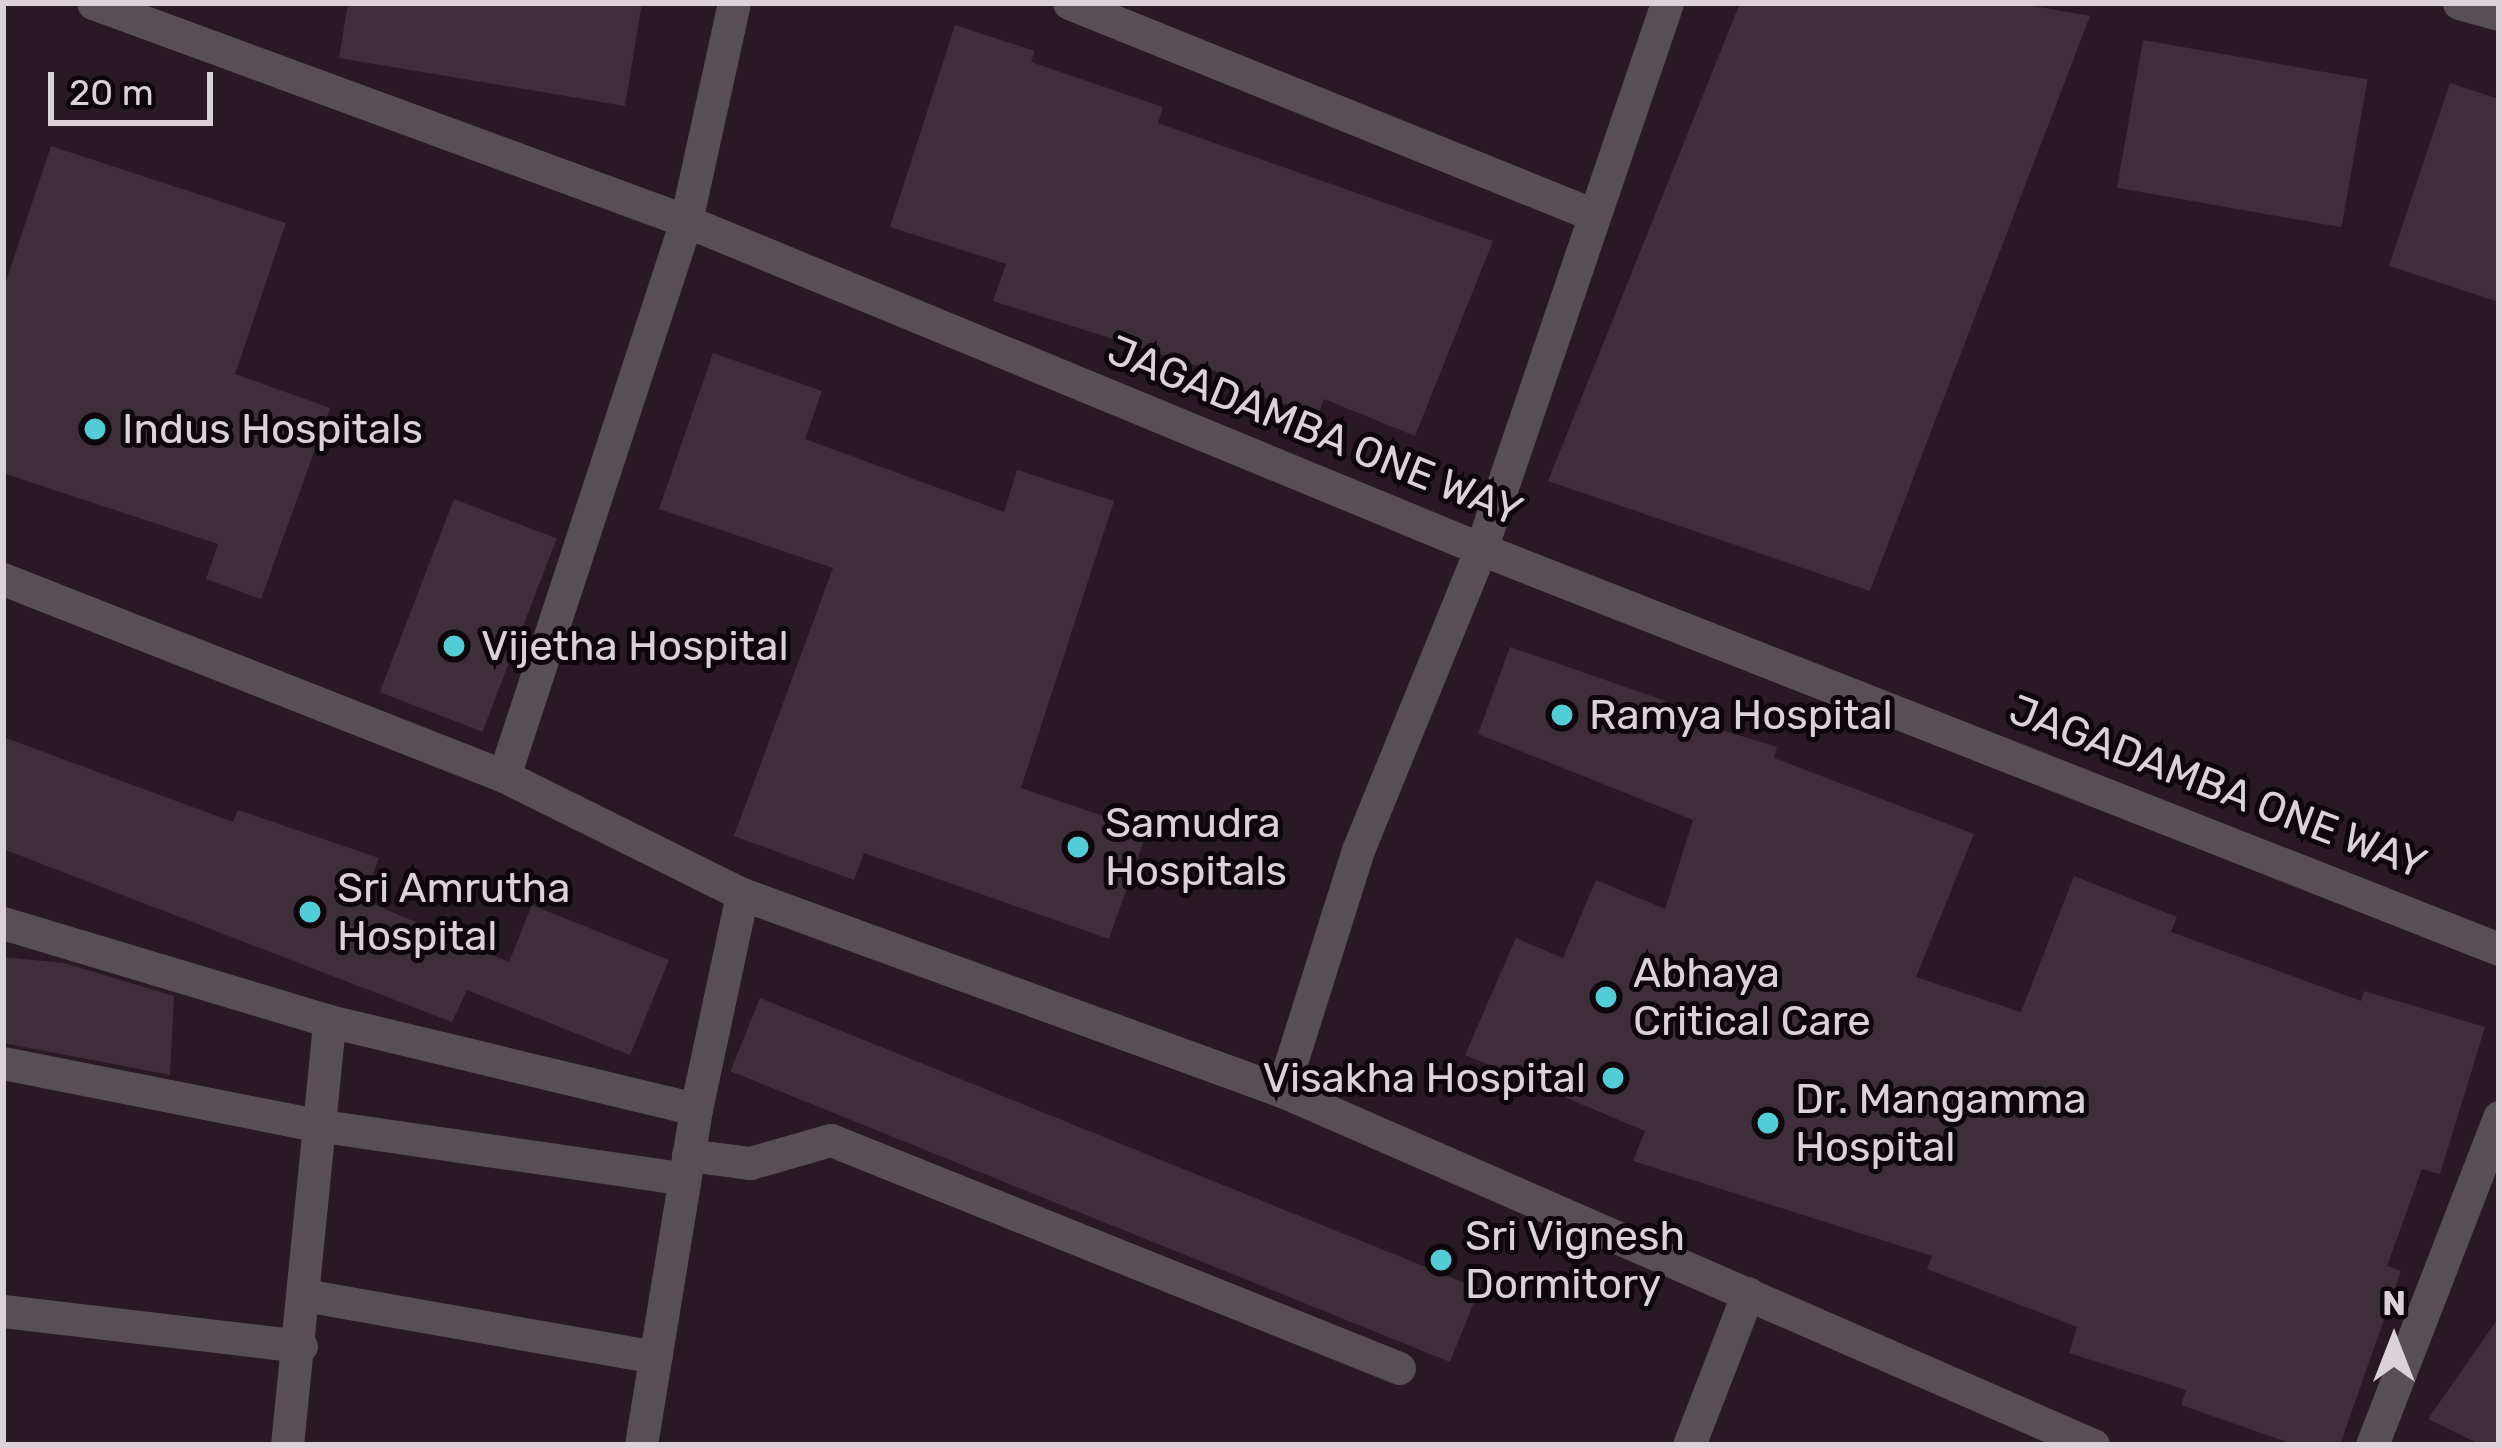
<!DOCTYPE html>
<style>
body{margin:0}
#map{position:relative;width:2502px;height:1448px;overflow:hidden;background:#281924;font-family:Rubik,sans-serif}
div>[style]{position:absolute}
.building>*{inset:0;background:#3e2e39;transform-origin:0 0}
.minor>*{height:33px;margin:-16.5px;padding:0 16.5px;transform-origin:16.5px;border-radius:16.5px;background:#574f54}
.tertiary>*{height:33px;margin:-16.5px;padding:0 16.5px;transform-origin:16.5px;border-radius:16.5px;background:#574f54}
.dots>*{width:33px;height:33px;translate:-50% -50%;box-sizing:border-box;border:6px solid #0d070b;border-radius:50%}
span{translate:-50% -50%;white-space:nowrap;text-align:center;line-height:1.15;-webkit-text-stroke:10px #0d070b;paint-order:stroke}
.poi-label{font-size:42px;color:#dbd1d8}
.left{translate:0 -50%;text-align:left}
.right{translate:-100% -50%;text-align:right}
.street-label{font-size:42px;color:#dbd1d8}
.frame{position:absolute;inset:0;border:6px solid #dbd1d8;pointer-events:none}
.north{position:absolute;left:2334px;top:1280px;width:120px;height:120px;-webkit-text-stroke:9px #0d070b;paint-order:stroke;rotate:0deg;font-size:33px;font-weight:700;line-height:48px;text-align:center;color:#dbd1d8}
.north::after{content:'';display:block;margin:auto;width:42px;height:54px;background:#dbd1d8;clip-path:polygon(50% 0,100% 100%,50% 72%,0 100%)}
.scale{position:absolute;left:48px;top:72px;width:165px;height:54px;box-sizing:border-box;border:6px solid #dbd1d8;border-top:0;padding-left:15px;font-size:36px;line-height:42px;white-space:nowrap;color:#dbd1d8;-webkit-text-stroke:9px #0d070b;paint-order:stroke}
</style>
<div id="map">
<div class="building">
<div style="clip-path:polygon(348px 3px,642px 3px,625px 106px,339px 58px)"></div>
<div style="clip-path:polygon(1740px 3px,2017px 3px,2090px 16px,1870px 591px,1548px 481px)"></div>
<div style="clip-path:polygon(955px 25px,1035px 51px,1031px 62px,1163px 107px,1158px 123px,1493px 241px,1415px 436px,1324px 399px,1318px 415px,1239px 389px,1242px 380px,993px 301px,1006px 264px,890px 227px)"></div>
<div style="left:2143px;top:40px;width:228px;height:150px;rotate:10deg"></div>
<div style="clip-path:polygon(2450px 83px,2499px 99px,2499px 302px,2389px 266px)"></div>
<div style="clip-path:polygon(51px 146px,286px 223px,235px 374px,330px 408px,261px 599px,206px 579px,218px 544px,3px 473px,3px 290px)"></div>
<div style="clip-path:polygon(713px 353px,822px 391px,805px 439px,1004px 512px,1017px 470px,1114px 501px,1021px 788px,1147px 831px,1109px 939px,864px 853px,854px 880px,734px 836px,833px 568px,659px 509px)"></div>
<div style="left:454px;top:499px;width:110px;height:207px;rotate:21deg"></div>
<div style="clip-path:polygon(1510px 647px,1712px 717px,1709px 726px,1777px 747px,1774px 758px,1974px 834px,1916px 977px,2021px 1012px,2074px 876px,2177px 917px,2171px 932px,2361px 1001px,2364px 991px,2485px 1027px,2440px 1174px,2422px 1169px,2387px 1266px,2401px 1271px,2340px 1445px,2295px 1445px,2181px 1405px,2186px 1390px,2069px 1353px,2077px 1327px,1927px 1269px,1932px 1256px,1633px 1161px,1645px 1131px,1465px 1055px,1516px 938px,1563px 958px,1596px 880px,1665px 909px,1693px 820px,1478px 734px)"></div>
<div style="clip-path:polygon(3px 737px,233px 822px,238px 810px,379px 858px,364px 900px,509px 962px,532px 905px,669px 960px,630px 1055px,467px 990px,452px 1022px,3px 849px)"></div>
<div style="clip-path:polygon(3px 957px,64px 963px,174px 996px,170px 1075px,3px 1043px)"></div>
<div style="left:760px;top:998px;width:776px;height:79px;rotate:22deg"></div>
<div style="clip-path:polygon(2499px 1317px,2499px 1445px,2481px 1445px,2428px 1419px)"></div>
</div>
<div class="minor">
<div style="left:1069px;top:3px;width:566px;rotate:21.99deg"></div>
<div style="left:2459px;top:3px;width:41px;rotate:15.4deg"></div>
<div style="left:504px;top:776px;width:584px;rotate:-71.84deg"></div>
<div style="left:686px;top:221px;width:223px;rotate:-77.6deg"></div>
<div style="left:3px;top:923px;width:340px;rotate:16.7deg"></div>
<div style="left:329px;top:1021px;width:377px;rotate:13.5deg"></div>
<div style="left:3px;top:1063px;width:319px;rotate:11.2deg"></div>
<div style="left:316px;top:1125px;width:372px;rotate:8.3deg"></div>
<div style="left:1282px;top:1091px;width:253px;rotate:-72.5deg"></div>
<div style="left:1358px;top:850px;width:325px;rotate:-67.8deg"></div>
<div style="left:1481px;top:549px;width:577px;rotate:-71.19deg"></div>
<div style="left:688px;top:1155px;width:63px;rotate:7.4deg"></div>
<div style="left:750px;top:1163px;width:84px;rotate:-15.9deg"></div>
<div style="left:831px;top:1140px;width:612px;rotate:21.87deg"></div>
<div style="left:304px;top:1295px;width:357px;rotate:10deg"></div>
<div style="left:3px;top:1311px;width:300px;rotate:6.7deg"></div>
<div style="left:287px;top:1445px;width:426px;rotate:-84.3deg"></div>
<div style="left:641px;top:1445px;width:340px;rotate:-80.7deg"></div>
<div style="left:696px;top:1109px;width:220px;rotate:-77.9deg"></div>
<div style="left:1689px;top:1445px;width:163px;rotate:-68.8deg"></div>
</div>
<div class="tertiary">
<div style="left:93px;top:3px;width:632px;rotate:20.18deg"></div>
<div style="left:686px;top:221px;width:860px;rotate:22.42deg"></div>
<div style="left:1481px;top:549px;width:1094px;rotate:21.45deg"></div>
<div style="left:3px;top:579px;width:538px;rotate:21.47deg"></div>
<div style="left:504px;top:776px;width:266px;rotate:26.4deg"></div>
<div style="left:742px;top:894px;width:575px;rotate:20.04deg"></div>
<div style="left:1282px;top:1091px;width:885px;rotate:23.58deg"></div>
<div style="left:2372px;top:1445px;width:352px;rotate:-68.8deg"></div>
</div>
<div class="dots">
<div style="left:95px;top:429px;background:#52ccd6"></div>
<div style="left:454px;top:646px;background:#52ccd6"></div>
<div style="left:1562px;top:715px;background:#52ccd6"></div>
<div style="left:1078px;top:847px;background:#52ccd6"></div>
<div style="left:310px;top:912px;background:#52ccd6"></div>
<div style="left:1606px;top:997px;background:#52ccd6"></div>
<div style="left:1613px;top:1078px;background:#52ccd6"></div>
<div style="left:1768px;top:1123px;background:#52ccd6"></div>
<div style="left:1441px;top:1260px;background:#52ccd6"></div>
</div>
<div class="poi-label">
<span class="left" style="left:122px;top:429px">Indus Hospitals</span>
<span class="left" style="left:481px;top:646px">Vijetha Hospital</span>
<span class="left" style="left:1589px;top:715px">Ramya Hospital</span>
<span class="left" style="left:1105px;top:847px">Samudra<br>Hospitals</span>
<span class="left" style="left:337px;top:912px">Sri Amrutha<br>Hospital</span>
<span class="left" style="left:1633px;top:997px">Abhaya<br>Critical Care</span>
<span class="right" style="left:1586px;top:1078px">Visakha Hospital</span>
<span class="left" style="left:1795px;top:1123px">Dr. Mangamma<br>Hospital</span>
<span class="left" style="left:1465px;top:1260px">Sri Vignesh<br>Dormitory</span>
</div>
<div class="street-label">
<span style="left:1315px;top:431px;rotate:22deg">JAGADAMBA ONE WAY</span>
<span style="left:2218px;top:787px;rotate:21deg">JAGADAMBA ONE WAY</span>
</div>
<div class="frame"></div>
<div class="north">N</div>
<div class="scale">20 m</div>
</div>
